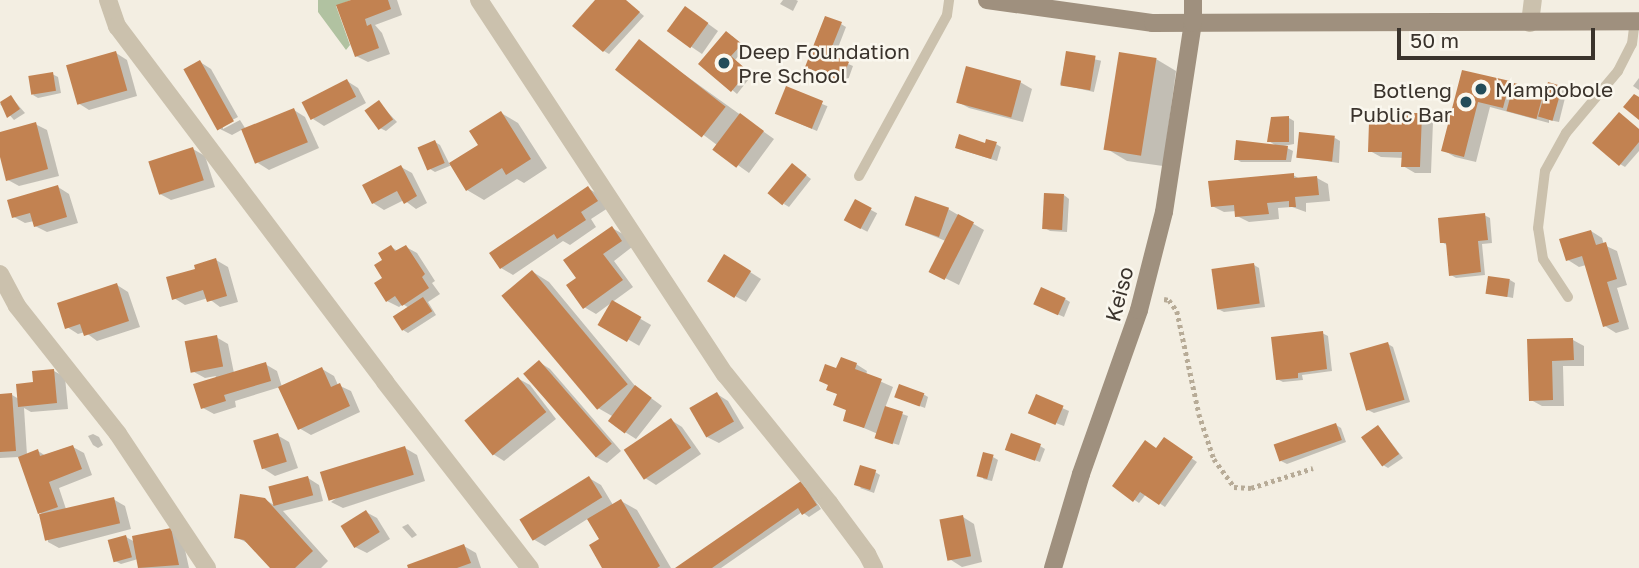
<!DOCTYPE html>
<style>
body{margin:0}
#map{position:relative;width:1639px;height:568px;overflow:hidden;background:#f3eee2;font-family:"Golos Text",sans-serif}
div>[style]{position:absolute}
.green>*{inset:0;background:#b1c2a1}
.shadow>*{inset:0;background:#0003;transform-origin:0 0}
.building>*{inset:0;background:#c28251;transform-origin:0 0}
.path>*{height:4.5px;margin-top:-2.25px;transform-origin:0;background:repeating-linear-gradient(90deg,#b7ab97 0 3.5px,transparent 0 7px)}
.lane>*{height:10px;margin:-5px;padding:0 5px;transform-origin:5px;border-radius:5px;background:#cbc1ad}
.street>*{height:18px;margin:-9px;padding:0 9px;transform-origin:9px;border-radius:9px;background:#cbc1ad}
.secondary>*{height:18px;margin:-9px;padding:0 9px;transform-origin:9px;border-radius:9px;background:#9f907e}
.dots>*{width:19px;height:19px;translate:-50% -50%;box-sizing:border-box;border:4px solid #faf7ee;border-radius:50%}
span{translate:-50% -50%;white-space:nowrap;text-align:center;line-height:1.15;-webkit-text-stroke:5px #faf7ee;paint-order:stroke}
.poi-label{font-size:21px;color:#3a332c}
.left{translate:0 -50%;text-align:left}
.right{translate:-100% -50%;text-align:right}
.street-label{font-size:21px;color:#3a332c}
.scale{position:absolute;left:1397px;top:28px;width:198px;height:32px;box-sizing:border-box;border:4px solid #3a332c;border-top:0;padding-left:9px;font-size:21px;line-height:24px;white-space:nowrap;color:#3a332c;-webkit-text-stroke:5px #faf7ee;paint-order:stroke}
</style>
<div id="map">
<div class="green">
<div style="clip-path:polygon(318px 0,351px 0,336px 6px,350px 45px,346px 50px,318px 12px)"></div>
</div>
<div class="shadow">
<div style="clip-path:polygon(356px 0,397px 0,402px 15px,375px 25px,382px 33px,390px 54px,368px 62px,356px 56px)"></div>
<div style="clip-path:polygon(597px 0,625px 0,644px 16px,609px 54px,604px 51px)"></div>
<div style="clip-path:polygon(783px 0,796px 0,798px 1px,793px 11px,780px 4px)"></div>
<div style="clip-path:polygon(696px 15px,718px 31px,702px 54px,668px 31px)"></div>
<div style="clip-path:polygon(841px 24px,846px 27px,834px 58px,853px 66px,847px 83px,812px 70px)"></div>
<div style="clip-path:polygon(732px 36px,746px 48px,735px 60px,752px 75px,737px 94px,701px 64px)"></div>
<div style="clip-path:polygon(639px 42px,774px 139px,749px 173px,714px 148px,717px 145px,617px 70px)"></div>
<div style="clip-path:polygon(116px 53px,127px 60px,137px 96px,89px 110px,78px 103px)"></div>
<div style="left:1067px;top:53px;width:35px;height:32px;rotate:13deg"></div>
<div style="clip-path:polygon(1156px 59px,1176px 71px,1163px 166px,1127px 161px,1107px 149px)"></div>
<div style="clip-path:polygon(200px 62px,211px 69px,238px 117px,223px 125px,223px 129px,240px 120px,245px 128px,232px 135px,220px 129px)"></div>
<div style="clip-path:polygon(1463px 72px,1546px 94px,1562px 87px,1567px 90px,1559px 122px,1549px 120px,1549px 123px,1490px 107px,1476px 162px,1455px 157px,1443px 150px)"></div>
<div style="clip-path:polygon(52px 74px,58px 77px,61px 93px,38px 98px,33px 95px)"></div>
<div style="clip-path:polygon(1639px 78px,1639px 90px,1633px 86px)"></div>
<div style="clip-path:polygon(347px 81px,358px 88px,366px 103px,324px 126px,313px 119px)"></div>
<div style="clip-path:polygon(1020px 82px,1032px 89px,1023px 122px,969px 108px,958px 102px)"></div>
<div style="left:787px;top:89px;width:44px;height:27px;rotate:23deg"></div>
<div style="clip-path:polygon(11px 97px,25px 113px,14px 120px,0 104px)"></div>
<div style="clip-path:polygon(379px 103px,397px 122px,386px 131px,380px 128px)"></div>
<div style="clip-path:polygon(294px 110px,305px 117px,319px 148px,269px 170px,258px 163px)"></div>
<div style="clip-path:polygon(501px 113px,518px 123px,547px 168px,524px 183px,517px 179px,484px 200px,467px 190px,452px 165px,435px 172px,430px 169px,435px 142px,440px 145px,450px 165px,480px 146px)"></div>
<div style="clip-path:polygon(1421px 115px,1433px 122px,1431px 173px,1415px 173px,1403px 166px,1404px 158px,1381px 157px,1370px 151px)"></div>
<div style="clip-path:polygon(1289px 118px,1294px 121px,1294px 144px,1278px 147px,1269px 141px)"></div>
<div style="clip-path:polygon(35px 124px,47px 130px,59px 176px,19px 186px,8px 180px,0 151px,0 133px)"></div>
<div style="clip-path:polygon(1639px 129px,1639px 151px,1625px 167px,1620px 164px)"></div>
<div style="clip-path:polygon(1335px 138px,1340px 141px,1339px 163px,1297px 157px)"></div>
<div style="clip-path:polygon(996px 144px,1001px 147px,997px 161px,962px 150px)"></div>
<div style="clip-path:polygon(1287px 148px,1293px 151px,1291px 162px,1241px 162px,1236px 159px)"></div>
<div style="clip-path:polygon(193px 149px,205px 156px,215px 187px,171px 200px,160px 194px)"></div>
<div style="clip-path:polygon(401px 167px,412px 173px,427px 203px,416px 209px,404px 200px,384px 210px,373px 203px)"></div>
<div style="clip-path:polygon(798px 169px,811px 179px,789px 207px,784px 204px)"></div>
<div style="clip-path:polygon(1293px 175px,1300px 179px,1317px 178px,1328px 184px,1330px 201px,1306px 203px,1306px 212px,1292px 207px,1278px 208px,1279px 219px,1249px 222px,1237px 216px,1237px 211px,1224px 212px,1212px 206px)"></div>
<div style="clip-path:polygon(58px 187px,69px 194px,78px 223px,47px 232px,35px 226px,34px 221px,25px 223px,14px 217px)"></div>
<div style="clip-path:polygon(588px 188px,599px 195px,608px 208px,591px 219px,596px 227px,570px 245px,563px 241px,513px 275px,501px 268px)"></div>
<div style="clip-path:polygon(1064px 195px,1069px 199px,1067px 232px,1050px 231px,1045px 228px)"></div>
<div style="left:856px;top:202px;width:24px;height:21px;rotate:28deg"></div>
<div style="clip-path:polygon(948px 209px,984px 230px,959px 285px,945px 278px,948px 242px,907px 225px)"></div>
<div style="clip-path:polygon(1484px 215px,1490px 218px,1492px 243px,1482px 244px,1485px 275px,1456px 278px,1451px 275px,1448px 246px,1442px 242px)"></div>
<div style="clip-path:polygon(612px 228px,623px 234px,632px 247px,614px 261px,633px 287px,596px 314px,584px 307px,578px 279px)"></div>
<div style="clip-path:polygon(1591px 231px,1602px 238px,1604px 245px,1617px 251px,1627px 285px,1617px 288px,1629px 329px,1616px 333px,1605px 326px,1586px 265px,1579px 267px,1568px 260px)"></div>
<div style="clip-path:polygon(391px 247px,398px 251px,406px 247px,417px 253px,435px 281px,432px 283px,440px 294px,428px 302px,436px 315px,408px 333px,403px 330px,409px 308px,403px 304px,399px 307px,387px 301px,384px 260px)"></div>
<div style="clip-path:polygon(216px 260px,228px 267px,238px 302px,220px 307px,208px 298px,185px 305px,174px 298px,197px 270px)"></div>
<div style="clip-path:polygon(736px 263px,761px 279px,746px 302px,735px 296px)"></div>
<div style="clip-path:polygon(1254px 265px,1259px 268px,1265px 307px,1224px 312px,1218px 309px)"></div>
<div style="clip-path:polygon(533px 272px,549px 282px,636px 387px,662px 406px,636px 439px,625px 432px,612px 416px,598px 408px)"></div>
<div style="clip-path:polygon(1510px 280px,1515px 283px,1513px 298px,1488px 293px)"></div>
<div style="clip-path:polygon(117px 285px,128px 292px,140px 327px,97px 341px,85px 332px,78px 334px,67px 327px)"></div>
<div style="clip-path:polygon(1065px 299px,1070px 302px,1064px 317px,1041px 307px)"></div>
<div style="left:613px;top:303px;width:44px;height:24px;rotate:30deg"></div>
<div style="clip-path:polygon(1322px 333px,1328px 336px,1332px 371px,1302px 375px,1303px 380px,1283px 382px,1277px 379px)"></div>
<div style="clip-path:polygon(216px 337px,228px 344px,234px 373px,265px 364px,277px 371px,282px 387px,322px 369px,334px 376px,338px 385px,351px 391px,360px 412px,311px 435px,299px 428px,280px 387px,235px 401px,236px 407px,214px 414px,203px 408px,216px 376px,205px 378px,194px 372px)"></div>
<div style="clip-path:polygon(1573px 340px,1584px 346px,1584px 366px,1563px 366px,1564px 406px,1542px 406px,1531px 400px,1529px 341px)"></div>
<div style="clip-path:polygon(1388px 344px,1393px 347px,1410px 402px,1374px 413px,1368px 410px)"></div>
<div style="clip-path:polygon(539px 362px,550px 369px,621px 451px,607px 463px,596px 457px)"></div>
<div style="clip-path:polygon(856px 364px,867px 371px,866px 375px,893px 387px,885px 408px,908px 416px,899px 445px,882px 440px,877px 437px,878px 434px,845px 420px,848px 411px,835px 404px,839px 395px,828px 389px,837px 370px)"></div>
<div style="clip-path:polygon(54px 371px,65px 377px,68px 409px,31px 412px,24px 408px,27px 455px,38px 451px,46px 456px,73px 447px,84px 453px,92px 475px,59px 488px,67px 512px,113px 499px,125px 506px,131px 529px,59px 548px,48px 542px,47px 517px,40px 513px,19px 457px,0 458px,0 396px,12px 395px,19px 399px)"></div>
<div style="clip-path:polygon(519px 379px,530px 385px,556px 419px,504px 461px,493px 454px)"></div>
<div style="clip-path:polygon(717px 394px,728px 401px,744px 428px,719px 443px,707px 437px)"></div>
<div style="clip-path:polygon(923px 394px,928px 397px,925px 408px,901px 399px)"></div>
<div style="clip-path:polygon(1037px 397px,1069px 411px,1064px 426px,1031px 414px)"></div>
<div style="clip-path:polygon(671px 420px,682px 427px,701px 454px,656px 485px,645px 478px)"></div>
<div style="clip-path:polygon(1336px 425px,1341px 428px,1346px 442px,1287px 464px,1281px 461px)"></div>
<div style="clip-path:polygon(1379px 427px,1403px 458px,1388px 468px,1383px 465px)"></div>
<div style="clip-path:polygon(93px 434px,99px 437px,103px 445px,98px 448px,93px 445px,88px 436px)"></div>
<div style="clip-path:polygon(277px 435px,289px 442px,298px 468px,275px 476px,264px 469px)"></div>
<div style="clip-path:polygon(1169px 443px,1197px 462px,1165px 507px,1146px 494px,1139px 503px,1114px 486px)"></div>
<div style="clip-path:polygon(1040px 446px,1045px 449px,1040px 462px,1012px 452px)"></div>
<div style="clip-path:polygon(405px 448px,417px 455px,425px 481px,343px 508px,331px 502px)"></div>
<div style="clip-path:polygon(993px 457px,998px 460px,992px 481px,983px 479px)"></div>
<div style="clip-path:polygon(875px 472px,880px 475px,874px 493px,860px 488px)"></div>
<div style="clip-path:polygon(308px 478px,319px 485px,323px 501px,283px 511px,328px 561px,321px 568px,272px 568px,253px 546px,236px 537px,264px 499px,274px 505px,271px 487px)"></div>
<div style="clip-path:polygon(589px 478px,601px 485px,613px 505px,621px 501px,637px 510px,671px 568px,605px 568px,601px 539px,589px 518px,545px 546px,533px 539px)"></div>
<div style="clip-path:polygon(806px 486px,821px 509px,809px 517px,802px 512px,721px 568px,678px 568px)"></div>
<div style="clip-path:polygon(366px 512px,377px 518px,390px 539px,367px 553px,355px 547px)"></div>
<div style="clip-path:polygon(963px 517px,974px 524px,982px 562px,962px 567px,951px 560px)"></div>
<div style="clip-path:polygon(408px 524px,417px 535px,412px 538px,402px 527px)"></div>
<div style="clip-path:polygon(171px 530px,182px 536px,189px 568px,140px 568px,138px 559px,121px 564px,115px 561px,126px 537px,135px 542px)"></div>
<div style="clip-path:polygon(464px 546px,476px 553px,481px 568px,410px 568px)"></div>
</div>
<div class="building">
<div style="clip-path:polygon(351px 0,388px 0,391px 9px,365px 19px,367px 26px,371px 24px,379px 48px,355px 57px,336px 5px)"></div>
<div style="clip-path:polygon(595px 0,626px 0,640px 12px,603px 52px,572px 26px)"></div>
<div style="left:685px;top:6px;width:29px;height:31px;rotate:36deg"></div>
<div style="clip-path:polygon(825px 16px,842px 22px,829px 54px,849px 62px,841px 81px,805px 67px)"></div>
<div style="clip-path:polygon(726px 31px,742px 44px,731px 56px,748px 71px,731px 92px,698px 64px)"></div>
<div style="left:639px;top:39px;width:110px;height:39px;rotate:38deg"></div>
<div style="left:116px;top:51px;width:41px;height:52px;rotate:74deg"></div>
<div style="left:1066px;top:51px;width:30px;height:35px;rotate:9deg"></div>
<div style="left:1119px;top:52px;width:38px;height:99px;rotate:9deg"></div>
<div style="left:200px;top:60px;width:70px;height:19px;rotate:61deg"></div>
<div style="left:966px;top:66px;width:57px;height:38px;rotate:15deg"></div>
<div style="clip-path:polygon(1462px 70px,1510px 81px,1503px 108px,1478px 102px,1464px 157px,1441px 151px)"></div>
<div style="left:53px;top:72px;width:19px;height:25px;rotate:81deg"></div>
<div style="left:347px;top:79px;width:20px;height:51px;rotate:63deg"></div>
<div style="left:1548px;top:82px;width:15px;height:36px;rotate:16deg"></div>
<div style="left:1514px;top:83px;width:31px;height:29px;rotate:15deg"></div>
<div style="left:786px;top:86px;width:40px;height:30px;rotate:22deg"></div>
<div style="clip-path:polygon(1634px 94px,1639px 97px,1639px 120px,1623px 107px)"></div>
<div style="clip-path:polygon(11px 95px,20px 109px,7px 118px,0 102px)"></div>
<div style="left:379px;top:100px;width:24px;height:18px;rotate:54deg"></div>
<div style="left:294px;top:108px;width:37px;height:57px;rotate:68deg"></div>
<div style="clip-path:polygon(501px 111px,531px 159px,506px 175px,502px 168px,466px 191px,449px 163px,478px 145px,469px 131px)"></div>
<div style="clip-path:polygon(1619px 112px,1639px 129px,1639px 142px,1619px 166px,1592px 143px)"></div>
<div style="left:740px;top:113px;width:30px;height:46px;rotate:37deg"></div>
<div style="clip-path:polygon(1403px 113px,1422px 113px,1420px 167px,1401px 167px,1402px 152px,1368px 152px,1369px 122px,1402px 123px)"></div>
<div style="clip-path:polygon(1289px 116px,1289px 142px,1267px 142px,1271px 117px)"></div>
<div style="clip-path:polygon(36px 122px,48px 169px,6px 181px,0 157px,0 132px)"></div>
<div style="left:1299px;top:132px;width:36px;height:26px;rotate:6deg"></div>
<div style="clip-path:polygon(959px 134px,985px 143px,986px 139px,997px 142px,991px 159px,955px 148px)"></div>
<div style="left:435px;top:140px;width:25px;height:19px;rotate:67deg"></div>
<div style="clip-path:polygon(1236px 140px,1288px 146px,1286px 160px,1234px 160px)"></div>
<div style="left:193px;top:147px;width:35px;height:47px;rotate:72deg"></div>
<div style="left:792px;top:163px;width:19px;height:39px;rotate:39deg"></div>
<div style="clip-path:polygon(401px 165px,417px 196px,404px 204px,397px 191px,372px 204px,362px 185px)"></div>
<div style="clip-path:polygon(1294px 173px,1294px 178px,1317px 176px,1319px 195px,1295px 197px,1296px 207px,1289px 207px,1289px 201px,1267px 203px,1269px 214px,1235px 217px,1234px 205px,1211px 207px,1208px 181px)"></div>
<div style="clip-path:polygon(58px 185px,67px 217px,34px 227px,30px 213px,12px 218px,7px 200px)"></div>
<div style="clip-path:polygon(588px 186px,598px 201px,581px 212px,586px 220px,557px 239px,554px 234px,500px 269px,489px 253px)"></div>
<div style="left:1044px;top:193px;width:20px;height:36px;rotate:3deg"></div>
<div style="left:915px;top:196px;width:36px;height:31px;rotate:19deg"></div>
<div style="left:855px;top:199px;width:19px;height:24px;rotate:28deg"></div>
<div style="clip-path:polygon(1485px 213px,1488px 240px,1478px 241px,1481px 272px,1449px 276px,1446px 243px,1440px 243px,1438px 218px)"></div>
<div style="left:958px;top:214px;width:18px;height:65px;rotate:27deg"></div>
<div style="clip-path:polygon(612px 226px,622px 241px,603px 254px,623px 280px,583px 309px,566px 285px,576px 278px,563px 260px)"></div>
<div style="clip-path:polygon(1591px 230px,1596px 245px,1606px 242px,1617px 279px,1607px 282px,1619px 322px,1603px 327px,1582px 256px,1566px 261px,1559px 239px)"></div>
<div style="clip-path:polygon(391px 245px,395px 251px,406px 245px,425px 274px,422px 277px,429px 288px,402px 306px,395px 296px,386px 302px,374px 283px,382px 278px,374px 265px,382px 260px,378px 253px)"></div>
<div style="left:724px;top:254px;width:32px;height:32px;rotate:32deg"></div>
<div style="clip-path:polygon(216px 258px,227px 296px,207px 302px,203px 290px,172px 300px,166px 277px,195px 269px,194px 265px)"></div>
<div style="left:1254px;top:263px;width:41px;height:43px;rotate:82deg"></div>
<div style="left:532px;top:270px;width:149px;height:40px;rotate:50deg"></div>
<div style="left:1488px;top:276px;width:22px;height:18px;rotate:8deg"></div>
<div style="clip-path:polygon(117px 283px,129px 321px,84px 336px,80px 324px,65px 329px,57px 303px)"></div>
<div style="left:1041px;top:287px;width:27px;height:19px;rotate:24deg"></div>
<div style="left:423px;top:297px;width:17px;height:36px;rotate:57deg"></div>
<div style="left:612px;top:300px;width:34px;height:29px;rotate:30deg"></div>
<div style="clip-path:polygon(1323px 331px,1327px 369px,1298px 373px,1298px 378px,1276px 380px,1271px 337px)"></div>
<div style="left:217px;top:335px;width:32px;height:33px;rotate:79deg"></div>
<div style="clip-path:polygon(1573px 338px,1574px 360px,1552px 361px,1553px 400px,1529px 401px,1527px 339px)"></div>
<div style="left:1388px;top:342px;width:60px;height:40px;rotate:74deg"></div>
<div style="clip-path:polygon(841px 357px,857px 363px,855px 369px,882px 379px,864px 428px,843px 421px,846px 410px,833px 405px,837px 394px,826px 390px,828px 385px,819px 381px,825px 364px,836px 368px)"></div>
<div style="left:539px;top:360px;width:111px;height:21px;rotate:49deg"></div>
<div style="clip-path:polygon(266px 362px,271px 381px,224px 395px,226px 401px,201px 409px,193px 384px)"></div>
<div style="clip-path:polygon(322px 367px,331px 387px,340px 383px,350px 406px,298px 430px,278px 387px)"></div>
<div style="clip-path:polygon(54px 369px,57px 403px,18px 407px,16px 384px,33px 382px,32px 371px)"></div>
<div style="left:518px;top:377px;width:45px;height:69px;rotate:51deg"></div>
<div style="left:899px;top:384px;width:27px;height:14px;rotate:20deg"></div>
<div style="left:635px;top:385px;width:21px;height:45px;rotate:37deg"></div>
<div style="left:717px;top:392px;width:34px;height:32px;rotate:60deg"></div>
<div style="clip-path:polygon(12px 393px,16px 451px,0 452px,0 394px)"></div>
<div style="left:1036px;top:394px;width:30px;height:21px;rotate:23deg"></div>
<div style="left:885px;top:406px;width:19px;height:34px;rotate:18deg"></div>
<div style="left:671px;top:418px;width:36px;height:57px;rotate:56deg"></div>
<div style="left:1336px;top:423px;width:18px;height:66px;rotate:71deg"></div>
<div style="left:1378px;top:425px;width:36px;height:21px;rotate:54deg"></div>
<div style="left:278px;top:433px;width:30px;height:26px;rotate:73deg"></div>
<div style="left:1011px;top:433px;width:32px;height:18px;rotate:20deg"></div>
<div style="clip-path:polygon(1164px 437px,1193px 457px,1159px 505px,1140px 492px,1133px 502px,1112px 486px,1145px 440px,1156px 448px)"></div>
<div style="clip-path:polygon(73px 445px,82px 469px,49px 482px,58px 507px,38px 514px,18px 457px,38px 449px,40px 456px)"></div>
<div style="left:405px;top:446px;width:30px;height:89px;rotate:73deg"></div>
<div style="left:983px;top:452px;width:11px;height:25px;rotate:15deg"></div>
<div style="left:860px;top:465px;width:17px;height:21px;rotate:17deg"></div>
<div style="left:308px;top:476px;width:20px;height:41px;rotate:75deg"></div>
<div style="left:589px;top:476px;width:25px;height:82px;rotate:58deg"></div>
<div style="clip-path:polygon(801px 481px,817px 505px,802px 515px,798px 508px,712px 568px,675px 568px)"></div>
<div style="clip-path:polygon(240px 494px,265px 498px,313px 551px,295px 568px,270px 568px,244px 540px,234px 538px)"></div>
<div style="left:114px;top:497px;width:27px;height:77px;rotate:77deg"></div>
<div style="clip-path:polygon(621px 499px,660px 566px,657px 568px,602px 568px,589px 545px,599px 539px,587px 519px)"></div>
<div style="left:366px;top:510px;width:26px;height:30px;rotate:58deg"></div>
<div style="left:963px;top:515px;width:42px;height:24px;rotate:79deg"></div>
<div style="clip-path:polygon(171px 528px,179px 565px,138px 568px,132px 536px)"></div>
<div style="left:126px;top:535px;width:23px;height:19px;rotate:75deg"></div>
<div style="clip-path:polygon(464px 544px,471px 563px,457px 568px,408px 568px,407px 565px)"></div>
</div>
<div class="path">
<div style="left:1164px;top:299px;width:5px;rotate:11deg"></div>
<div style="left:1169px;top:300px;width:14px;rotate:54deg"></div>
<div style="left:1177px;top:311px;width:105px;rotate:77.9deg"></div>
<div style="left:1199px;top:414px;width:47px;rotate:71.6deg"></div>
<div style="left:1214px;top:459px;width:34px;rotate:54deg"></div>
<div style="left:1234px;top:487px;width:17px;rotate:3deg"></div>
<div style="left:1251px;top:488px;width:65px;rotate:-17.9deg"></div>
</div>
<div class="lane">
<div style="left:859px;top:176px;width:183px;rotate:-61.3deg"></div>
<div style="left:947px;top:15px;width:15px;rotate:-82deg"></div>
<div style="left:1568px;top:297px;width:45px;rotate:-123.3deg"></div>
<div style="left:1543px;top:259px;width:31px;rotate:-99deg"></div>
<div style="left:1538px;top:228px;width:57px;rotate:-83deg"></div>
<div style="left:1545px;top:171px;width:43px;rotate:-61.1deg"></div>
<div style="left:1566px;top:133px;width:81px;rotate:-50deg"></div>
<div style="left:1618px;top:71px;width:30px;rotate:-63deg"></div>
<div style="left:1632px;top:44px;width:24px;rotate:-83deg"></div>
</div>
<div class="street">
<div style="left:108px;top:0;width:28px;rotate:71deg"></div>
<div style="left:117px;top:26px;width:446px;rotate:53deg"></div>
<div style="left:385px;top:382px;width:236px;rotate:52.1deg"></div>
<div style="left:479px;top:0;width:448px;rotate:56.7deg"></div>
<div style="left:725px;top:374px;width:166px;rotate:51.1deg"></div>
<div style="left:829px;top:503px;width:64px;rotate:53.3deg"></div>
<div style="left:867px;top:554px;width:16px;rotate:63deg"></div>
<div style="left:1530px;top:23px;width:23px;rotate:-83deg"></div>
<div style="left:0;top:274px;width:36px;rotate:62deg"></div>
<div style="left:17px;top:306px;width:163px;rotate:51.7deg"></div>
<div style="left:118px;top:434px;width:161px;rotate:56.4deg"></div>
</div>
<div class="secondary">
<div style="left:987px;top:0;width:168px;rotate:7.9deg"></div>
<div style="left:1153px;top:23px;width:486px;rotate:-0.2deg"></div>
<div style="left:1053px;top:568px;width:98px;rotate:-73.4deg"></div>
<div style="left:1081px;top:474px;width:174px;rotate:-70.5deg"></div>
<div style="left:1139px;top:310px;width:101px;rotate:-75.7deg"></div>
<div style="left:1164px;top:212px;width:191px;rotate:-81.3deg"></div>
<div style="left:1193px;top:23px;width:23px;rotate:-90deg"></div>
</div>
<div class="dots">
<div style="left:724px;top:63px;background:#224c5a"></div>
<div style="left:1481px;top:89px;background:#224c5a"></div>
<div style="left:1466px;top:102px;background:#224c5a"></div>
</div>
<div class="poi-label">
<span class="left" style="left:738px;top:63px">Deep Foundation<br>Pre School</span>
<span class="left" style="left:1495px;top:89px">Mampobole</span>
<span class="right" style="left:1452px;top:102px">Botleng<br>Public Bar</span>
</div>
<div class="street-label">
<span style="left:1119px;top:294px;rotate:-75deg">Keiso</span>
</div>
<div class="scale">50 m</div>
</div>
